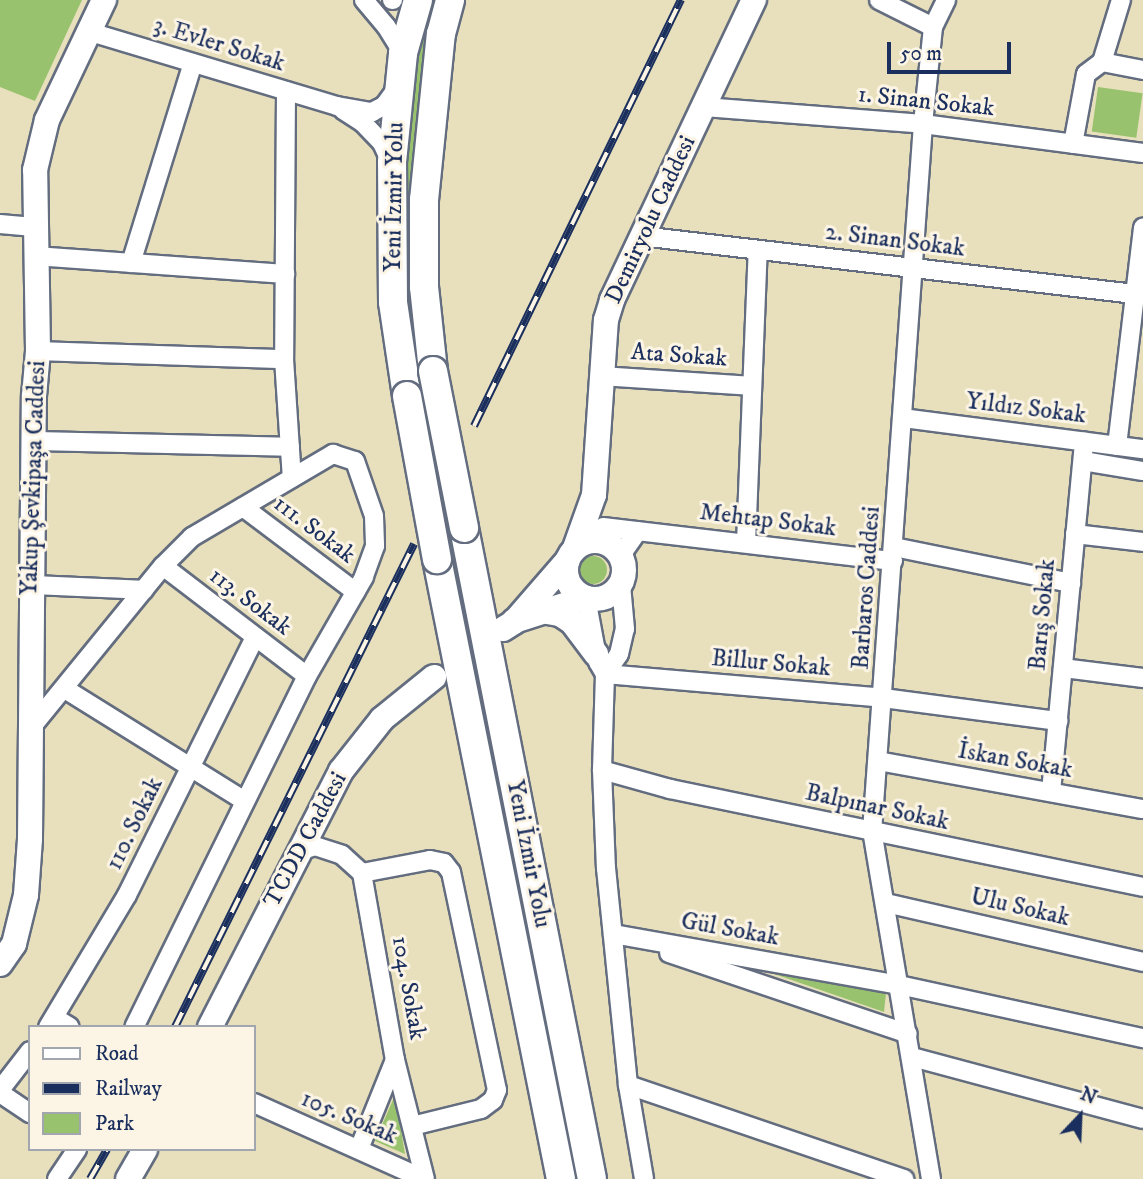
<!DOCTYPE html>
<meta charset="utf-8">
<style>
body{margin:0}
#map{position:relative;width:1143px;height:1179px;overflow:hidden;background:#e8e0bc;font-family:"IM FELL DW Pica",serif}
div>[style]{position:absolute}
.green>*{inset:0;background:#99c26f;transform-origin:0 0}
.round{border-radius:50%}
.roads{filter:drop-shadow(2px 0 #636d7f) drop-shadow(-2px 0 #636d7f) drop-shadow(0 2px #636d7f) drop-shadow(0 -2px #636d7f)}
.minor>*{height:18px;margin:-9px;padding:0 9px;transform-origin:9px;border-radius:9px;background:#fff}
.secondary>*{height:24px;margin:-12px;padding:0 12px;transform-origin:12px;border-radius:12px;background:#fff}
.secondary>.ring{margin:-12px;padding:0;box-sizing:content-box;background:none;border:24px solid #fff;border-radius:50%}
.trunk>*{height:28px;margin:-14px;padding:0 14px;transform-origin:14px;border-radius:14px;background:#fff}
.rail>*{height:8px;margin-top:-4px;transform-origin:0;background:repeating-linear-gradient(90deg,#fcf5e5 0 16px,#1b2f5e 0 32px);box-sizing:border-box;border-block:2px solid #1b2f5e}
.bridges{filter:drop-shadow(2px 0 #636d7f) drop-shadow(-2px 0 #636d7f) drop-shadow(0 2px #636d7f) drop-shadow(0 -2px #636d7f)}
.trunk-bridge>*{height:28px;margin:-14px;padding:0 14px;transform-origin:14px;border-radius:14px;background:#fff}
span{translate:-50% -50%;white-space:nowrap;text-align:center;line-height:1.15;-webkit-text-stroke:6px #fcf5e5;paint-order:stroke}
.street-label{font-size:24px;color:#1b2f5e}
.legend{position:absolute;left:28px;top:1025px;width:228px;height:126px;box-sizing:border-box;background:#fcf5e5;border:2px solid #a2a6af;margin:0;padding:9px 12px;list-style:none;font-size:21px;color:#1b2f5e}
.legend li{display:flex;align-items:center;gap:14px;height:35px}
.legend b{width:35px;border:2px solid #a2a6af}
.north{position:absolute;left:1045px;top:1081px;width:70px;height:70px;-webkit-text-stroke:5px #fcf5e5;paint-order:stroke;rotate:23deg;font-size:19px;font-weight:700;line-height:28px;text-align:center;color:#1b2f5e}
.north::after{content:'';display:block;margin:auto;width:24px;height:32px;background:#1b2f5e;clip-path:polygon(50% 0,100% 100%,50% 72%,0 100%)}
.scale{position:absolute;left:887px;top:42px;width:124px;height:32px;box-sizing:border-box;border:4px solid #1b2f5e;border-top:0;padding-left:9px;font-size:21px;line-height:24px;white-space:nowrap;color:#1b2f5e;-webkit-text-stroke:5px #fcf5e5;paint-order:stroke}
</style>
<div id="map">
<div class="green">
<div style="clip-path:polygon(0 0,82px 0,35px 101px,0 87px)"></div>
<div style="clip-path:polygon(428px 0,437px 0,424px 65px,412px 166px,415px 309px,582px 1179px,573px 1179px,432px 471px,406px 310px,403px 166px,416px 56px)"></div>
<div style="left:1098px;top:87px;width:45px;height:45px;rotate:8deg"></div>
<div class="round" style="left:579px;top:556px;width:28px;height:28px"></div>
<div style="clip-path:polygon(731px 959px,886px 993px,884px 1012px)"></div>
<div style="clip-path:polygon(395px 1095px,405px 1154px,375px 1141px)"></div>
</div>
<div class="roads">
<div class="minor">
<div style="left:364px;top:0;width:34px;rotate:50deg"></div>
<div style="left:386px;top:26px;width:32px;rotate:58deg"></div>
<div style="left:392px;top:0;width:1px"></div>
<div style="left:879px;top:0;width:60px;rotate:26.6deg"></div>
<div style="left:87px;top:31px;width:261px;rotate:16.7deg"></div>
<div style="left:337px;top:106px;width:36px;rotate:10deg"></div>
<div style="left:372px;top:112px;width:13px;rotate:-27deg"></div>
<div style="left:384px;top:106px;width:22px;rotate:-54deg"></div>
<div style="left:1102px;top:62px;width:65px;rotate:-73deg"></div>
<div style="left:286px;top:91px;width:268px;rotate:90.4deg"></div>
<div style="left:284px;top:359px;width:119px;rotate:86.2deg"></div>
<div style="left:704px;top:107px;width:220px;rotate:4.4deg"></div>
<div style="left:923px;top:124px;width:222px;rotate:7.5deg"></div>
<div style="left:343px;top:110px;width:24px;rotate:33deg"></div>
<div style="left:363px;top:123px;width:28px;rotate:46deg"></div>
<div style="left:382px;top:143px;width:19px;rotate:65deg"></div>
<div style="left:1073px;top:144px;width:71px;rotate:-79.5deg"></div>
<div style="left:1086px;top:74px;width:20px;rotate:-37deg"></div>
<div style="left:1102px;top:62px;width:42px;rotate:11deg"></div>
<div style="left:0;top:224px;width:34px;rotate:5deg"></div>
<div style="left:641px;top:236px;width:505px;rotate:6.7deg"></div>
<div style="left:35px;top:256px;width:251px;rotate:4.1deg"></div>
<div style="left:131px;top:263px;width:209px;rotate:-72.8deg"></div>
<div style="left:38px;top:351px;width:246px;rotate:1.9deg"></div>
<div style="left:602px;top:376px;width:150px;rotate:3.8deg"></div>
<div style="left:903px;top:418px;width:242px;rotate:7.4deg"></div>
<div style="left:34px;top:441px;width:256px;rotate:1.3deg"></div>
<div style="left:1117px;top:446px;width:220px;rotate:-83.2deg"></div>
<div style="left:1083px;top:461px;width:61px;rotate:9.5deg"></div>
<div style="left:243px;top:507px;width:141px;rotate:37deg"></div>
<div style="left:603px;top:527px;width:292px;rotate:6.7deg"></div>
<div style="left:1075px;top:534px;width:68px;rotate:6.7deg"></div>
<div style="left:746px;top:543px;width:293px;rotate:-87.7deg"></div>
<div style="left:894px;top:547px;width:181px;rotate:11.5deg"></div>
<div style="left:621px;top:555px;width:29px;rotate:-55deg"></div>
<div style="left:163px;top:566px;width:181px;rotate:37.4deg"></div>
<div style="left:31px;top:585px;width:113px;rotate:2.5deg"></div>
<div style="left:586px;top:598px;width:65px;rotate:79.4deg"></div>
<div style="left:598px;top:662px;width:14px;rotate:60deg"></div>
<div style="left:605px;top:674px;width:96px;rotate:91.8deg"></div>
<div style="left:602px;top:770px;width:98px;rotate:87.7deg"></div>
<div style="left:606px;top:868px;width:218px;rotate:84.2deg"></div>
<div style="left:628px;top:1085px;width:95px;rotate:80.3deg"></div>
<div style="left:1063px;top:668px;width:81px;rotate:7.1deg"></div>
<div style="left:605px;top:674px;width:279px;rotate:4.9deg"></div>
<div style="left:883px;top:698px;width:177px;rotate:7.5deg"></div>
<div style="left:605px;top:674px;width:24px;rotate:-55deg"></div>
<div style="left:619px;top:654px;width:26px;rotate:-77deg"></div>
<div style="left:625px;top:629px;width:44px;rotate:-95.2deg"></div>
<div style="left:65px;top:689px;width:212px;rotate:31.9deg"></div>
<div style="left:30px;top:729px;width:210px;rotate:-50.8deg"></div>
<div style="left:163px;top:566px;width:41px;rotate:-45deg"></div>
<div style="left:192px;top:537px;width:164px;rotate:-30.5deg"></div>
<div style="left:333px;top:454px;width:23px;rotate:18deg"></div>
<div style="left:355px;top:461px;width:58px;rotate:70.9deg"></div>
<div style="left:374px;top:516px;width:30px;rotate:88deg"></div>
<div style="left:375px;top:546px;width:33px;rotate:110deg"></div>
<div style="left:364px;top:577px;width:114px;rotate:119.9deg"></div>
<div style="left:307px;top:676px;width:391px;rotate:116.2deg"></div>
<div style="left:878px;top:761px;width:269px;rotate:10.3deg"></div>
<div style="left:602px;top:770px;width:71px;rotate:15.6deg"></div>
<div style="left:670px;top:789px;width:483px;rotate:11.7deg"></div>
<div style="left:1051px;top:792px;width:352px;rotate:-84.6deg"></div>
<div style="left:300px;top:851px;width:16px;rotate:-18deg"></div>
<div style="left:315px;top:846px;width:28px;rotate:18deg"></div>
<div style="left:342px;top:855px;width:27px;rotate:42deg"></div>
<div style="left:362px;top:873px;width:190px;rotate:80deg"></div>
<div style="left:395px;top:1060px;width:123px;rotate:75.9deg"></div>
<div style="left:362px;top:873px;width:69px;rotate:-10.8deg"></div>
<div style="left:430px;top:860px;width:14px;rotate:12deg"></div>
<div style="left:444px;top:863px;width:11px;rotate:52deg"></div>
<div style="left:451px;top:872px;width:223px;rotate:78.1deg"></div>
<div style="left:497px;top:1090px;width:11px;rotate:112deg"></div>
<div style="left:493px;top:1100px;width:15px;rotate:143deg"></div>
<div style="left:481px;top:1109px;width:71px;rotate:166.2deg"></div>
<div style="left:886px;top:903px;width:264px;rotate:12.9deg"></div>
<div style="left:613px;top:934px;width:291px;rotate:10.1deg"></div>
<div style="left:899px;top:985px;width:250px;rotate:12.3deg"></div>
<div style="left:669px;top:953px;width:252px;rotate:18.7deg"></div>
<div style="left:55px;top:1018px;width:17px;rotate:31deg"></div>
<div style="left:48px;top:1027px;width:154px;rotate:-59.1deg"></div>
<div style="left:127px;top:895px;width:288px;rotate:-63.6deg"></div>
<div style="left:912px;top:1057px;width:239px;rotate:15deg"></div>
<div style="left:628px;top:1085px;width:292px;rotate:18.8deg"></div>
<div style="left:0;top:1090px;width:49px;rotate:-52.4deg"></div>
<div style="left:0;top:1093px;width:36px;rotate:34deg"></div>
<div style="left:254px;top:1103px;width:186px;rotate:24.1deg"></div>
<div style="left:359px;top:1149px;width:96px;rotate:-68deg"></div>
<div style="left:57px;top:1179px;width:36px;rotate:-56deg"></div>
<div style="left:931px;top:1179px;width:352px;rotate:-99.6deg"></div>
<div style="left:872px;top:832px;width:710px;rotate:-85.88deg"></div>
<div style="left:923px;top:124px;width:98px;rotate:-84.1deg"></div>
<div style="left:933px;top:27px;width:30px;rotate:-64deg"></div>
</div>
<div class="secondary">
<div class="ring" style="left:566px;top:541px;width:34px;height:34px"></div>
<div style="left:575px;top:548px;width:56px;rotate:-70.3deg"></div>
<div style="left:594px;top:495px;width:175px;rotate:-86.1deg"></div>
<div style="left:606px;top:320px;width:21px;rotate:-73deg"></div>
<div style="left:612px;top:300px;width:332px;rotate:-64.7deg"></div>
<div style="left:547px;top:612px;width:13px;rotate:9deg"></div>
<div style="left:560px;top:614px;width:14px;rotate:34deg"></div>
<div style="left:572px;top:622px;width:40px;rotate:53deg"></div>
<div style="left:514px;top:621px;width:76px;rotate:-17.7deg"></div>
<div style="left:503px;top:629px;width:13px;rotate:-32deg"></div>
<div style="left:514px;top:622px;width:81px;rotate:-49deg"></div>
<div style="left:0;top:964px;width:24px;rotate:-55deg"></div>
<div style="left:14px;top:944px;width:50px;rotate:-76.2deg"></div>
<div style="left:26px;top:895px;width:56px;rotate:-85.9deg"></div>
<div style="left:30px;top:839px;width:443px;rotate:-89.5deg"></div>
<div style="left:34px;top:396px;width:45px;rotate:-84.9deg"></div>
<div style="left:38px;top:351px;width:181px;rotate:-90.9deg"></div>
<div style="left:35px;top:170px;width:51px;rotate:-76.5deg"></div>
<div style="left:47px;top:120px;width:133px;rotate:-64.6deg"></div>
<div style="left:210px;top:1027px;width:288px;rotate:-62.9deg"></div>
<div style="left:341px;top:771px;width:66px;rotate:-51.7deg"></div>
<div style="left:382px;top:719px;width:67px;rotate:-38.9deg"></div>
<div style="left:128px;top:1179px;width:34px;rotate:-60deg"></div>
</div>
<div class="trunk">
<div style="left:433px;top:371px;width:84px;rotate:-96.1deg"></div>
<div style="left:424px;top:287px;width:87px;rotate:-90deg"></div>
<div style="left:424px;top:200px;width:167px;rotate:-84.2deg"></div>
<div style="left:441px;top:34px;width:35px;rotate:-75deg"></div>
<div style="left:407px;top:396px;width:95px;rotate:-98.5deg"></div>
<div style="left:393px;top:302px;width:140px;rotate:-90.4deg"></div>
<div style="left:392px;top:162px;width:110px;rotate:-84.2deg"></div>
<div style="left:403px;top:53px;width:55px;rotate:-74.2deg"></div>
<div style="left:464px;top:528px;width:663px;rotate:78.88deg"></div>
<div style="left:437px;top:559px;width:632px;rotate:78.69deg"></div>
</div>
</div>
<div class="rail">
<div style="left:474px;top:426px;width:474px;rotate:-64.1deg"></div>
<div style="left:175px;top:1027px;width:539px;rotate:-63.67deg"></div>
<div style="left:90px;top:1179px;width:34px;rotate:-60deg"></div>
</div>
<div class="bridges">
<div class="trunk-bridge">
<div style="left:433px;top:371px;width:160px;rotate:78.8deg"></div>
<div style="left:407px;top:396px;width:166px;rotate:79.6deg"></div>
</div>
</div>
<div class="street-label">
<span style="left:219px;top:45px;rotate:17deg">3. Evler Sokak</span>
<span style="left:926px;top:102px;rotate:6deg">1. Sinan Sokak</span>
<span style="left:395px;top:197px;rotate:-89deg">Yeni İzmir Yolu</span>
<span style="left:651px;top:220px;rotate:-65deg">Demiryolu Caddesi</span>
<span style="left:895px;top:241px;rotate:7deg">2. Sinan Sokak</span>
<span style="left:679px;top:356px;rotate:4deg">Ata Sokak</span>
<span style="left:1026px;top:409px;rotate:7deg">Yıldız Sokak</span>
<span style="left:34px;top:478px;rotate:-88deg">Yakup Şevkipaşa Caddesi</span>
<span style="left:768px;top:521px;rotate:7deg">Mehtap Sokak</span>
<span style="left:314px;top:530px;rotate:37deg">111. Sokak</span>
<span style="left:867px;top:588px;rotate:-86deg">Barbaros Caddesi</span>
<span style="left:250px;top:602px;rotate:37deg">113. Sokak</span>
<span style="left:1043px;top:615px;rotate:-85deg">Barış Sokak</span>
<span style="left:771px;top:664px;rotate:5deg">Billur Sokak</span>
<span style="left:1015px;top:761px;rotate:10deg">İskan Sokak</span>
<span style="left:877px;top:808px;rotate:12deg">Balpınar Sokak</span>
<span style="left:135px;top:824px;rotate:-64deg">110. Sokak</span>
<span style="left:306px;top:840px;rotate:-62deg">TCDD Caddesi</span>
<span style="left:528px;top:854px;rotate:79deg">Yeni İzmir Yolu</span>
<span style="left:1020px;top:908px;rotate:13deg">Ulu Sokak</span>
<span style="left:730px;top:930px;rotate:10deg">Gül Sokak</span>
<span style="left:408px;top:988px;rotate:80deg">104. Sokak</span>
<span style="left:349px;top:1118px;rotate:23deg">105. Sokak</span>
</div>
<ul class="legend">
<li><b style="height:9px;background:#fff"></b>Road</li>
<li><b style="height:9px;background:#1b2f5e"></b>Railway</li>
<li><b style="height:19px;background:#99c26f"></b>Park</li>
</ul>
<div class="north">N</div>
<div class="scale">50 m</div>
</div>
